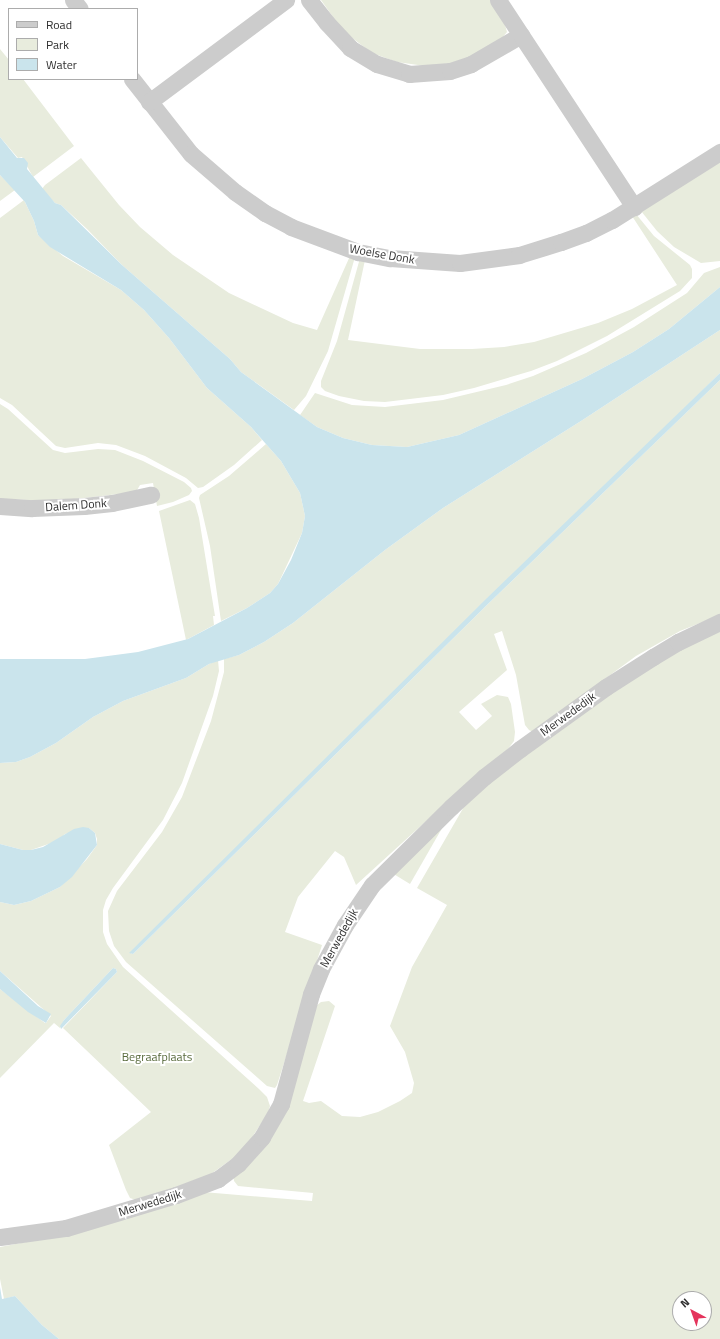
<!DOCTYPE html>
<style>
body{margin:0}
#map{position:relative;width:720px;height:1339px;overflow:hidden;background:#fff;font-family:"Titillium Web",sans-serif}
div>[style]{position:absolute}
.green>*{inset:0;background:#e8ecdd}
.water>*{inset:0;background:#cae4ec}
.street>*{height:17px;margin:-8.5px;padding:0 8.5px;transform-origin:8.5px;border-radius:8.5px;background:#ccc}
span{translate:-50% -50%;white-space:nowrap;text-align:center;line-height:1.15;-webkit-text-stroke:4px #fff;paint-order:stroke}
.street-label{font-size:12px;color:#2f2f2f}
.park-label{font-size:12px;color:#596b3d}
.legend{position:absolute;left:8px;top:8px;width:130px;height:72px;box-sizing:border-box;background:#fff;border:1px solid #acacac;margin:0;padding:5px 7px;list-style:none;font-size:12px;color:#2f2f2f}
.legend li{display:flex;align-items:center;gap:8px;height:20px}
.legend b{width:20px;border:1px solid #acacac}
.north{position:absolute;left:672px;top:1291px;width:40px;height:40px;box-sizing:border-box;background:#fff;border:1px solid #acacac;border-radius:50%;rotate:319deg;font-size:11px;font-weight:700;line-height:16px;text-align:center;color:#2f2f2f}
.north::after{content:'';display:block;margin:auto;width:14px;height:18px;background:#e4345c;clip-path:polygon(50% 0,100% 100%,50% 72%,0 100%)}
</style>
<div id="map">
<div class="green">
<div style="clip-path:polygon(321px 0,492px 0,503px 18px,507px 32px,497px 44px,470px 59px,432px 67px,397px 62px,372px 53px,343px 31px)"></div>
<div style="clip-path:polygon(0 49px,9px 60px,9px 79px,23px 79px,74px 146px,33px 177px,22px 157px,18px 158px,0 137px)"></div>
<div style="clip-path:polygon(81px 158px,119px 205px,140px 227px,173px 255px,229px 293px,293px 323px,317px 330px,350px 256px,355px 257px,328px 351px,306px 396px,294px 410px,241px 372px,230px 359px,122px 265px,87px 229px,61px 205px,55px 203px,42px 189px,45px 185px)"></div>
<div style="clip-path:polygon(720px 159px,720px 261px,701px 263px,674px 247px,657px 231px,641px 211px)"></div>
<div style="clip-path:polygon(0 175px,15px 190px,0 201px)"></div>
<div style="clip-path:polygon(24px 200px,34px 221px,38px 235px,63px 256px,121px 290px,144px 310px,169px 338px,207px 388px,251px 427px,262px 440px,234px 465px,203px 487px,198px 488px,186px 478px,145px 456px,116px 445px,98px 443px,65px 448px,56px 446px,12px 405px,0 398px,0 218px)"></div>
<div style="clip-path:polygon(636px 214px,654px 236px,690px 265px,692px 269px,692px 278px,680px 291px,607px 336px,557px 361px,531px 371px,474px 388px,443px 395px,385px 402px,364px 401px,339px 396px,325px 391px,321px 387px,321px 381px,337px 341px,360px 258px,365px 260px,348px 340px,420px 349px,472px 349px,504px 347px,534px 342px,598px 323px,632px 309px,677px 285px,632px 216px)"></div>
<div style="clip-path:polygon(720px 267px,720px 287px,669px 329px,633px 352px,582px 379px,459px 435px,407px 447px,372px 445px,343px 438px,317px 427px,300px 415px,315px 393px,352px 405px,385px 407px,443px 400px,506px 385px,533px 376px,586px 353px,634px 327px,687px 293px,704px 273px)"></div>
<div style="clip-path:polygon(720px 330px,720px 373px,131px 954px,133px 954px,489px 603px,720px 380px,720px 615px,680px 631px,636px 656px,533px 732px,529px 730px,525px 725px,516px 675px,502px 631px,494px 634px,507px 670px,459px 712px,476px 730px,492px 716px,481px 704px,497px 695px,508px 697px,511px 704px,515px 732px,514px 741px,508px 749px,470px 781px,356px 885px,344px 857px,335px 851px,298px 897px,285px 932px,322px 945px,277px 1085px,275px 1088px,267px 1086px,126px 962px,114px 946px,109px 931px,108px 911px,117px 891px,162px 832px,182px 797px,211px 721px,224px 672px,224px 659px,239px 655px,264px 642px,293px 623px,385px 550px,443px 508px,581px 421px)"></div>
<div style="clip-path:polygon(0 404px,8px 409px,53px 450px,65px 453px,98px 449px,115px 450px,143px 461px,184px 482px,191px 488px,192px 491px,189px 495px,173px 502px,157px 506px,153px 483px,140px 485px,136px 492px,58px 501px,0 499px)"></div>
<div style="clip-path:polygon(266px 444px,281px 461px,300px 493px,305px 516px,302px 533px,278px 584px,270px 593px,247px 608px,221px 621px,210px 546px,199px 498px,200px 495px,229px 476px)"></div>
<div style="clip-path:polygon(190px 500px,195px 504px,199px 518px,215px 616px,213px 616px,214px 625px,186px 640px,159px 511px)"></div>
<div style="clip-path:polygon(evenodd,720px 629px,720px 1339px,59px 1339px,42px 1325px,15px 1296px,4px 1299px,0 1279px,0 1247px,68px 1234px,203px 1192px,312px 1201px,313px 1193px,238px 1186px,234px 1181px,233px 1175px,259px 1151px,316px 1006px,321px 1002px,329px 1001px,335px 1006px,303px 1101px,309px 1103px,321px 1101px,342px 1116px,360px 1117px,378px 1112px,400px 1101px,412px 1093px,414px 1083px,405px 1052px,390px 1026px,412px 967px,447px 905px,417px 888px,465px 805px,481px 789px,582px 712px,673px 652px,720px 629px,680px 1299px,704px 1299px,704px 1323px,680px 1323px,680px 1299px)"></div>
<div style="clip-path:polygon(218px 660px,219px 671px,213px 696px,182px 783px,163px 820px,113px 888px,106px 900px,103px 910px,103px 932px,107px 944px,123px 967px,259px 1089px,267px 1097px,270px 1106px,268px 1113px,243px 1151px,211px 1174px,139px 1201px,130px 1198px,126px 1190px,109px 1145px,151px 1112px,63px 1028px,117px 972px,116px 969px,113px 968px,64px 1020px,60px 1028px,54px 1023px,0 1078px,0 989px,45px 1023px,46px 1023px,51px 1016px,0 971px,0 902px,14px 905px,31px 901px,60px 887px,87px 859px,97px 845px,97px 839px,95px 833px,89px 828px,65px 834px,57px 841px,31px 850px,23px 850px,0 844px,0 763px,16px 762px,30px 757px,56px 743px,93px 717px,123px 701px,186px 678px,209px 664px)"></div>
<div style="clip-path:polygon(445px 823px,410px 884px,392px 873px)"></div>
</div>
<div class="water">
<div style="clip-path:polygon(0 137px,17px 158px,24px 158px,28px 163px,27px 169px,55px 203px,61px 205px,122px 265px,230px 359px,241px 372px,317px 427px,343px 438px,372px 445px,407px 447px,459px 435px,582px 379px,633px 352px,669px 329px,720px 287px,720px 330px,581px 421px,443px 508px,385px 550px,293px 623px,264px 642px,239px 655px,209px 664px,186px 678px,123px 701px,93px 717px,56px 743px,30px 757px,16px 762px,0 763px,0 659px,85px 659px,138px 652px,188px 639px,247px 608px,270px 593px,278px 584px,291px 560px,302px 533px,305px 516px,300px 493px,281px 461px,251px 427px,207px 388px,169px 338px,144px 310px,121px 290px,50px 247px,38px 235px,34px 221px,25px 202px,0 175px)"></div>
<div style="clip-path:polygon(720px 373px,720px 380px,689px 410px,489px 603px,133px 954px,129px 953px,486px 599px)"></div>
<div style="clip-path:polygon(83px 827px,89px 828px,95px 833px,97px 845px,72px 877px,60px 887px,31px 901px,14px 905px,0 902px,0 844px,23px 850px,31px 850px,43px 847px,74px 829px)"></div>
<div style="clip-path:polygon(113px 968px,116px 969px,117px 972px,61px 1029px,60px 1026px,64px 1020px)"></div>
<div style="clip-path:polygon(0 971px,38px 1006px,51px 1014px,46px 1023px,28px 1012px,0 989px)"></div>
<div style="clip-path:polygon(0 1287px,2px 1299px,15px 1296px,42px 1325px,59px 1339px,0 1339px)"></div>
</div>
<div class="street">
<div style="left:73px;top:0;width:11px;rotate:52deg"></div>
<div style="left:309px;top:0;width:29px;rotate:52deg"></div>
<div style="left:327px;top:23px;width:34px;rotate:47deg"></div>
<div style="left:350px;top:48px;width:31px;rotate:31deg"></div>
<div style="left:377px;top:64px;width:34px;rotate:17deg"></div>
<div style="left:409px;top:74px;width:41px;rotate:-4.2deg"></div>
<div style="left:450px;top:71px;width:22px;rotate:-18deg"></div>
<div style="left:471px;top:64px;width:58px;rotate:-30.1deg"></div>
<div style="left:498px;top:0;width:248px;rotate:56.7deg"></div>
<div style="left:132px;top:79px;width:95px;rotate:51.8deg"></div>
<div style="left:191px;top:154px;width:58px;rotate:40.8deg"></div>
<div style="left:235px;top:192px;width:37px;rotate:35deg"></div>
<div style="left:265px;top:213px;width:30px;rotate:28deg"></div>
<div style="left:291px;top:227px;width:72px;rotate:20.5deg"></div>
<div style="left:358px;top:252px;width:33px;rotate:11deg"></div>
<div style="left:390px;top:258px;width:70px;rotate:4.1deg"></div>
<div style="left:460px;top:263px;width:60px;rotate:-7.7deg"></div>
<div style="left:519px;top:255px;width:44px;rotate:-17.2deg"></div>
<div style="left:561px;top:242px;width:27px;rotate:-20deg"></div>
<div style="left:586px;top:233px;width:29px;rotate:-27deg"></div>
<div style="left:612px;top:220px;width:128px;rotate:-32.2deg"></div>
<div style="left:149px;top:102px;width:171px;rotate:-36.7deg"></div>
<div style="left:0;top:506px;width:32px;rotate:4deg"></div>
<div style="left:32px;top:508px;width:52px;rotate:-2.2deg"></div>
<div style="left:84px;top:506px;width:28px;rotate:-6deg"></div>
<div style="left:112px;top:503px;width:40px;rotate:-12deg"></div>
<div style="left:0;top:1237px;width:67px;rotate:-7.8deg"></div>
<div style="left:66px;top:1228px;width:115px;rotate:-16.7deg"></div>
<div style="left:176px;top:1195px;width:45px;rotate:-20.9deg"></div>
<div style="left:218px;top:1179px;width:25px;rotate:-37deg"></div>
<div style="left:238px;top:1164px;width:36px;rotate:-48deg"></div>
<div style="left:262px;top:1137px;width:38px;rotate:-60deg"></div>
<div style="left:281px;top:1104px;width:114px;rotate:-74.7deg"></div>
<div style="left:311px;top:994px;width:27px;rotate:-68deg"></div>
<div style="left:321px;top:969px;width:50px;rotate:-61.4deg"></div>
<div style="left:345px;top:925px;width:48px;rotate:-56deg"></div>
<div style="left:372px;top:885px;width:111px;rotate:-44.6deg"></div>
<div style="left:451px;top:807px;width:45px;rotate:-42.3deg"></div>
<div style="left:484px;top:777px;width:46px;rotate:-37.9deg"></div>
<div style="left:520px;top:749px;width:106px;rotate:-35.8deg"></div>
<div style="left:606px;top:687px;width:56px;rotate:-32.6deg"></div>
<div style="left:653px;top:657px;width:29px;rotate:-31deg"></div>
<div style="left:678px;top:642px;width:47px;rotate:-25.5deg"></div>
</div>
<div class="street-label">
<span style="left:382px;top:254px;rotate:10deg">Woelse Donk</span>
<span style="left:76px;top:505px;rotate:-4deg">Dalem Donk</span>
<span style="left:568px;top:714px;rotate:-36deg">Merwededijk</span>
<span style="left:339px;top:938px;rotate:-61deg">Merwededijk</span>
<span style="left:150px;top:1203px;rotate:-17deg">Merwededijk</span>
</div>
<div class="park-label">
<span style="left:157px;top:1057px">Begraafplaats</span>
</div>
<ul class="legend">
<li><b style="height:5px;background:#ccc"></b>Road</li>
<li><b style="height:11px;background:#e8ecdd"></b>Park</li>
<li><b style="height:11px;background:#cae4ec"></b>Water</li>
</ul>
<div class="north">N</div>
</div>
